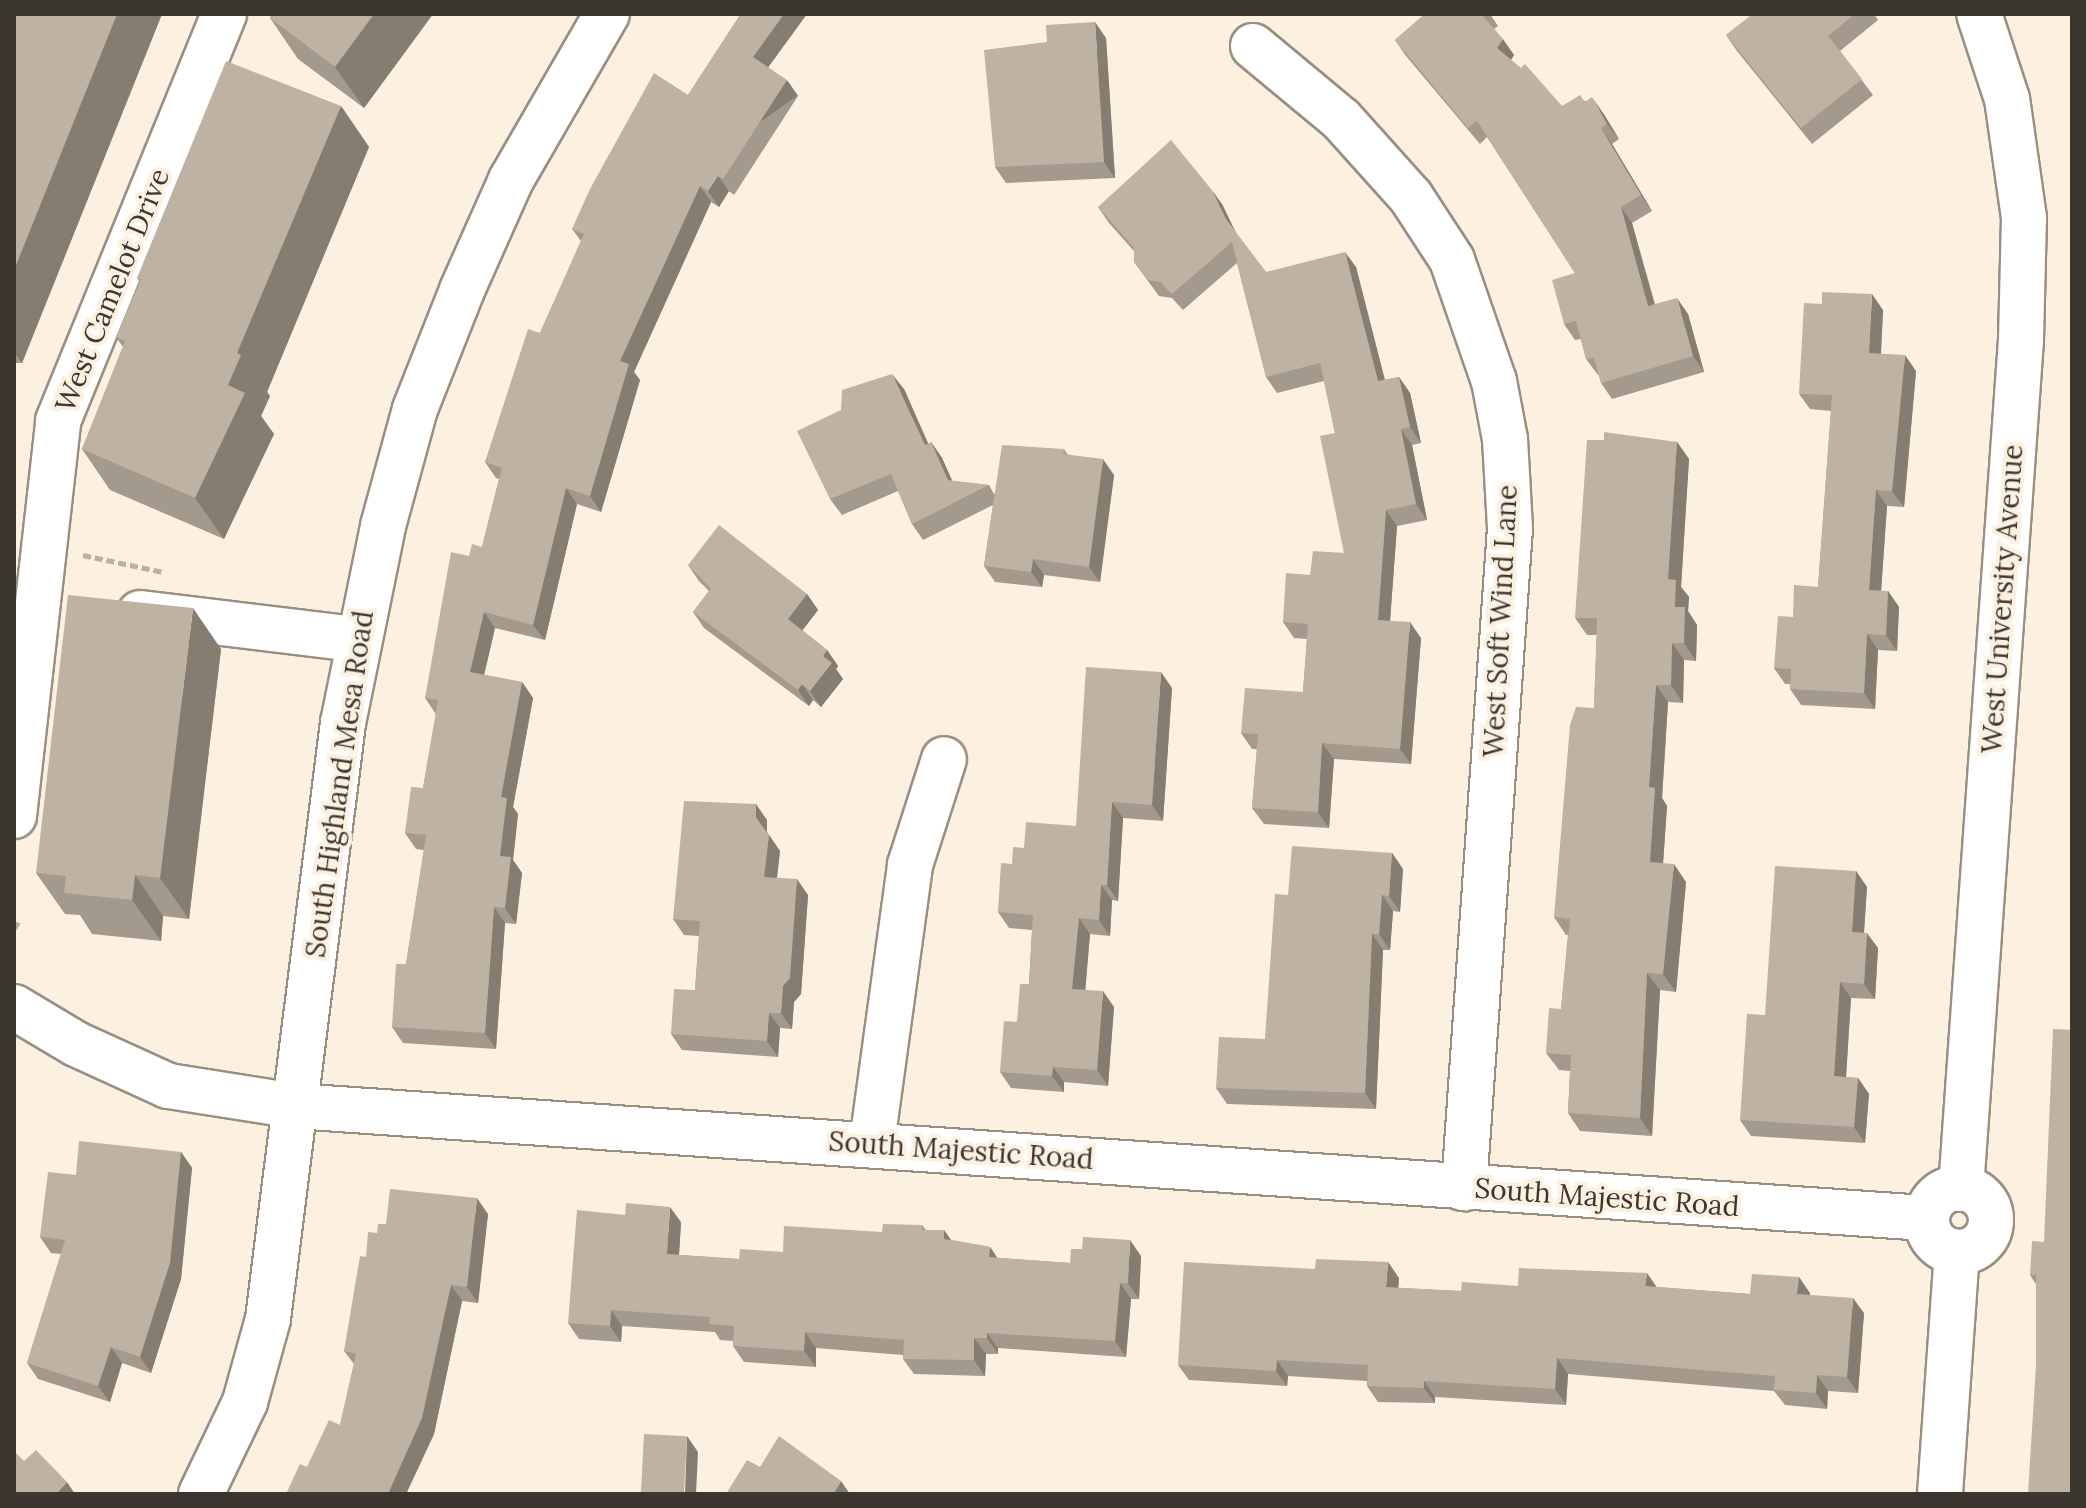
<!DOCTYPE html>
<style>
body{margin:0}
#map{position:relative;width:2086px;height:1508px;overflow:hidden;background:#fcf0e0;font-family:Lora,serif}
div>[style]{position:absolute}
.path>*{height:5px;margin-top:-2.5px;transform-origin:0;background:repeating-linear-gradient(90deg,#b9b0a3 0 8px,transparent 0 12px)}
.roads{filter:drop-shadow(2px 0 #998e80) drop-shadow(-2px 0 #998e80) drop-shadow(0 2px #998e80) drop-shadow(0 -2px #998e80)}
.minor>*{height:44px;margin:-22px;padding:0 22px;transform-origin:22px;border-radius:22px;background:#fff}
.minor>.ring{margin:-22px;padding:0;box-sizing:content-box;background:none;border:44px solid #fff;border-radius:50%}
.wall>*{inset:0;background:#a3998c}
.shaded-wall>*{inset:0;background:#857d72;transform-origin:0 0}
.building>*{inset:0;background:#beb2a3;transform-origin:0 0}
span{translate:-50% -50%;white-space:nowrap;text-align:center;line-height:1.15;-webkit-text-stroke:8px #fcf0e0;paint-order:stroke}
.street-label{font-size:28px;color:#3b3630}
.frame{position:absolute;inset:0;border:16px solid #3b3630;pointer-events:none}
</style>
<div id="map">
<div class="path">
<div style="left:83px;top:555px;width:82px;rotate:12deg"></div>
<div style="left:14px;top:929px;width:12px;rotate:-59deg"></div>
</div>
<div class="roads">
<div class="minor">
<div style="left:1253px;top:46px;width:114px;rotate:39.7deg"></div>
<div style="left:1341px;top:119px;width:105px;rotate:48.1deg"></div>
<div style="left:1411px;top:197px;width:75px;rotate:56.9deg"></div>
<div style="left:1452px;top:260px;width:128px;rotate:70.9deg"></div>
<div style="left:1494px;top:381px;width:59px;rotate:79.3deg"></div>
<div style="left:1505px;top:439px;width:89px;rotate:86.8deg"></div>
<div style="left:1510px;top:528px;width:662px;rotate:93.99deg"></div>
<div style="left:140px;top:613px;width:218px;rotate:6.9deg"></div>
<div style="left:14px;top:816px;width:397px;rotate:-83.6deg"></div>
<div style="left:58px;top:421px;width:440px;rotate:-67.8deg"></div>
<div style="left:14px;top:1007px;width:72px;rotate:30.8deg"></div>
<div style="left:76px;top:1044px;width:101px;rotate:24.5deg"></div>
<div style="left:168px;top:1086px;width:129px;rotate:8.9deg"></div>
<div style="left:295px;top:1106px;width:1636px;rotate:3.93deg"></div>
<div style="left:872px;top:1143px;width:281px;rotate:-82.2deg"></div>
<div style="left:910px;top:865px;width:111px;rotate:-72.2deg"></div>
<div class="ring" style="left:1927px;top:1188px;width:20px;height:20px"></div>
<div style="left:1961px;top:1189px;width:851px;rotate:-85.96deg"></div>
<div style="left:2021px;top:340px;width:122px;rotate:-88.6deg"></div>
<div style="left:2024px;top:218px;width:120px;rotate:-98.1deg"></div>
<div style="left:2007px;top:99px;width:89px;rotate:-108.2deg"></div>
<div style="left:201px;top:1494px;width:102px;rotate:-64.4deg"></div>
<div style="left:245px;top:1402px;width:86px;rotate:-74.5deg"></div>
<div style="left:268px;top:1319px;width:601px;rotate:-82.83deg"></div>
<div style="left:343px;top:723px;width:201px;rotate:-78.5deg"></div>
<div style="left:383px;top:526px;width:121px;rotate:-74.7deg"></div>
<div style="left:415px;top:409px;width:128px;rotate:-68.4deg"></div>
<div style="left:462px;top:290px;width:120px;rotate:-66deg"></div>
<div style="left:511px;top:180px;width:192px;rotate:-60deg"></div>
<div style="left:1940px;top:1494px;width:243px;rotate:-86deg"></div>
</div>
</div>
<div class="wall">
<div style="clip-path:polygon(14px 14px,162px 14px,22px 363px,14px 363px)"></div>
<div style="clip-path:polygon(270px 14px,433px 14px,364px 108px,298px 59px,270px 18px,271px 16px)"></div>
<div style="clip-path:polygon(738px 14px,807px 14px,768px 67px,798px 96px,734px 195px,729px 191px,719px 207px,711px 202px,634px 372px,640px 380px,601px 512px,577px 504px,545px 640px,495px 628px,484px 675px,522px 682px,533px 698px,513px 807px,518px 814px,513px 860px,522px 873px,516px 924px,505px 923px,496px 1049px,403px 1043px,392px 1027px,406px 964px,424px 850px,416px 849px,405px 833px,423px 788px,436px 714px,425px 698px,469px 556px,482px 547px,499px 479px,496px 478px,485px 462px,540px 333px,581px 241px,572px 229px,688px 95px,740px 15px)"></div>
<div style="clip-path:polygon(1425px 14px,1490px 14px,1498px 26px,1494px 29px,1514px 55px,1511px 60px,1562px 106px,1585px 101px,1603px 113px,1619px 139px,1612px 144px,1652px 211px,1632px 223px,1655px 304px,1688px 314px,1704px 372px,1612px 399px,1601px 383px,1599px 375px,1598px 375px,1586px 359px,1581px 339px,1575px 340px,1564px 324px,1575px 273px,1487px 137px,1480px 144px,1406px 56px,1395px 40px)"></div>
<div style="clip-path:polygon(1753px 14px,1874px 14px,1878px 20px,1840px 51px,1873px 95px,1812px 144px,1737px 51px,1726px 35px)"></div>
<div style="clip-path:polygon(1106px 38px,1115px 178px,1006px 183px,995px 167px)"></div>
<div style="clip-path:polygon(341px 106px,369px 147px,267px 392px,270px 396px,261px 416px,274px 434px,224px 539px,110px 490px,82px 449px,123px 347px,116px 337px,140px 282px,137px 278px)"></div>
<div style="clip-path:polygon(1222px 204px,1235px 232px,1266px 272px,1356px 267px,1385px 380px,1399px 377px,1410px 393px,1421px 443px,1412px 445px,1427px 520px,1397px 526px,1390px 621px,1421px 638px,1411px 764px,1334px 759px,1329px 828px,1264px 824px,1252px 808px,1257px 749px,1252px 749px,1241px 733px,1303px 692px,1307px 639px,1294px 638px,1283px 622px,1310px 575px,1344px 553px,1335px 433px,1324px 381px,1277px 393px,1266px 377px,1237px 263px,1183px 310px,1172px 298px,1159px 296px,1134px 262px,1134px 251px,1109px 223px,1098px 207px)"></div>
<div style="clip-path:polygon(1883px 310px,1881px 354px,1916px 371px,1904px 507px,1887px 506px,1881px 591px,1888px 591px,1899px 607px,1897px 651px,1878px 650px,1875px 709px,1801px 705px,1790px 689px,1790px 684px,1785px 684px,1774px 668px,1818px 587px,1831px 411px,1810px 409px,1799px 394px)"></div>
<div style="clip-path:polygon(904px 389px,928px 444px,931px 442px,942px 458px,952px 481px,989px 485px,994px 494px,1064px 449px,1067px 454px,1114px 475px,1100px 582px,1044px 575px,1042px 587px,995px 582px,984px 566px,993px 505px,923px 540px,912px 524px,898px 491px,842px 515px,830px 499px)"></div>
<div style="clip-path:polygon(1677px 442px,1689px 459px,1681px 587px,1689px 597px,1688px 611px,1697px 625px,1696px 661px,1684px 660px,1683px 703px,1668px 702px,1662px 798px,1667px 806px,1663px 863px,1686px 882px,1676px 992px,1660px 990px,1652px 1136px,1580px 1131px,1568px 1113px,1570px 1071px,1559px 1070px,1546px 1053px,1561px 1009px,1568px 935px,1566px 935px,1554px 917px,1594px 708px,1597px 635px,1587px 635px,1575px 618px)"></div>
<div style="clip-path:polygon(688px 565px,807px 594px,818px 610px,802px 630px,827px 650px,838px 666px,836px 669px,843px 679px,821px 707px,813px 700px,809px 706px,704px 628px,693px 612px,709px 591px,699px 581px)"></div>
<div style="clip-path:polygon(221px 649px,189px 919px,163px 916px,161px 941px,92px 934px,80px 915px,65px 914px,36px 873px)"></div>
<div style="clip-path:polygon(1172px 688px,1163px 821px,1123px 818px,1118px 901px,1112px 900px,1110px 936px,1090px 934px,1085px 990px,1114px 1007px,1108px 1086px,1064px 1082px,1064px 1092px,1011px 1088px,1000px 1072px,1029px 984px,1032px 930px,1009px 928px,998px 912px,1012px 864px,1024px 848px,1076px 826px)"></div>
<div style="clip-path:polygon(767px 820px,767px 832px,780px 851px,777px 878px,808px 895px,801px 994px,794px 1002px,792px 1029px,780px 1028px,778px 1057px,682px 1050px,671px 1034px,695px 990px,699px 936px,684px 935px,673px 919px)"></div>
<div style="clip-path:polygon(1392px 853px,1403px 869px,1400px 912px,1393px 911px,1390px 950px,1383px 950px,1376px 1109px,1227px 1104px,1216px 1088px,1265px 1039px,1288px 895px)"></div>
<div style="clip-path:polygon(1856px 871px,1867px 887px,1864px 932px,1878px 948px,1875px 999px,1851px 998px,1846px 1077px,1858px 1078px,1869px 1094px,1865px 1143px,1751px 1136px,1740px 1120px,1765px 1015px)"></div>
<div style="clip-path:polygon(181px 1152px,192px 1168px,181px 1279px,151px 1373px,122px 1363px,110px 1402px,38px 1379px,27px 1363px,61px 1254px,51px 1253px,40px 1237px,76px 1175px)"></div>
<div style="clip-path:polygon(488px 1214px,478px 1303px,462px 1301px,434px 1434px,406px 1494px,286px 1494px,340px 1425px,354px 1364px,344px 1351px,366px 1257px,377px 1233px,386px 1224px)"></div>
<div style="clip-path:polygon(681px 1222px,679px 1255px,739px 1259px,783px 1252px,882px 1232px,922px 1225px,926px 1230px,944px 1230px,951px 1240px,990px 1247px,997px 1258px,1070px 1263px,1141px 1256px,1139px 1299px,1131px 1299px,1126px 1357px,998px 1348px,998px 1354px,986px 1354px,985px 1376px,914px 1374px,903px 1359px,903px 1355px,816px 1348px,816px 1367px,744px 1362px,733px 1346px,733px 1341px,720px 1340px,715px 1332px,622px 1326px,621px 1342px,579px 1339px,568px 1323px)"></div>
<div style="clip-path:polygon(2044px 1242px,2036px 1365px,2036px 1284px,2030px 1275px)"></div>
<div style="clip-path:polygon(1799px 1277px,1810px 1295px,1864px 1313px,1858px 1393px,1828px 1391px,1827px 1409px,1785px 1405px,1774px 1391px,1568px 1374px,1566px 1405px,1435px 1397px,1435px 1403px,1378px 1402px,1367px 1386px,1367px 1381px,1288px 1376px,1287px 1386px,1189px 1380px,1178px 1365px,1399px 1278px,1398px 1288px,1461px 1291px,1518px 1286px,1656px 1287px,1750px 1294px)"></div>
</div>
<div class="shaded-wall">
<div style="clip-path:polygon(117px 14px,162px 14px,22px 363px,14px 352px,14px 270px)"></div>
<div style="clip-path:polygon(374px 14px,433px 14px,364px 108px,335px 67px)"></div>
<div style="clip-path:polygon(784px 14px,807px 14px,764px 73px,753px 57px)"></div>
<div style="clip-path:polygon(1095px 22px,1106px 38px,1115px 178px,1104px 162px)"></div>
<div style="clip-path:polygon(1503px 39px,1514px 55px,1508px 64px,1497px 48px)"></div>
<div style="left:787px;top:80px;width:19px;height:118px;rotate:55deg"></div>
<div style="clip-path:polygon(1592px 97px,1603px 113px,1619px 139px,1607px 124px)"></div>
<div style="clip-path:polygon(341px 106px,369px 147px,267px 392px,270px 396px,261px 416px,274px 434px,224px 539px,195px 498px,237px 353px)"></div>
<div style="clip-path:polygon(1601px 128px,1612px 144px,1652px 211px,1641px 195px)"></div>
<div style="clip-path:polygon(718px 176px,729px 191px,719px 207px,708px 191px)"></div>
<div style="clip-path:polygon(700px 186px,711px 202px,634px 372px,640px 380px,601px 512px,590px 496px,620px 361px)"></div>
<div style="clip-path:polygon(1211px 189px,1222px 204px,1237px 235px,1226px 219px)"></div>
<div style="clip-path:polygon(1621px 207px,1632px 223px,1659px 322px,1648px 306px)"></div>
<div style="clip-path:polygon(1345px 252px,1356px 267px,1389px 397px,1378px 381px)"></div>
<div style="clip-path:polygon(1872px 294px,1883px 310px,1880px 369px,1869px 353px)"></div>
<div style="clip-path:polygon(1677px 298px,1688px 314px,1704px 372px,1693px 356px)"></div>
<div style="clip-path:polygon(1905px 355px,1916px 371px,1904px 507px,1892px 491px)"></div>
<div style="clip-path:polygon(892px 374px,904px 389px,936px 461px,925px 445px)"></div>
<div style="clip-path:polygon(1399px 377px,1410px 393px,1421px 443px,1410px 427px)"></div>
<div style="clip-path:polygon(1401px 429px,1412px 445px,1427px 520px,1416px 504px)"></div>
<div style="clip-path:polygon(931px 442px,942px 458px,959px 496px,948px 480px)"></div>
<div style="clip-path:polygon(1677px 442px,1689px 459px,1681px 587px,1689px 597px,1688px 611px,1697px 625px,1696px 661px,1684px 643px,1668px 579px)"></div>
<div style="clip-path:polygon(1103px 459px,1114px 475px,1100px 582px,1089px 567px)"></div>
<div style="clip-path:polygon(566px 488px,577px 504px,545px 640px,533px 625px)"></div>
<div style="clip-path:polygon(1876px 490px,1887px 506px,1880px 606px,1869px 590px)"></div>
<div style="clip-path:polygon(1386px 510px,1397px 526px,1389px 635px,1378px 620px)"></div>
<div style="clip-path:polygon(1033px 559px,1044px 575px,1042px 587px,1031px 572px)"></div>
<div style="clip-path:polygon(1888px 591px,1899px 607px,1897px 651px,1886px 635px)"></div>
<div style="clip-path:polygon(807px 594px,818px 610px,799px 635px,788px 619px)"></div>
<div style="clip-path:polygon(193px 608px,221px 649px,189px 919px,160px 878px)"></div>
<div style="clip-path:polygon(484px 612px,495px 628px,481px 688px,470px 672px)"></div>
<div style="clip-path:polygon(1410px 622px,1421px 638px,1411px 764px,1400px 749px)"></div>
<div style="clip-path:polygon(1867px 634px,1878px 650px,1875px 709px,1864px 693px)"></div>
<div style="clip-path:polygon(1672px 643px,1684px 660px,1683px 703px,1671px 685px)"></div>
<div style="clip-path:polygon(827px 650px,838px 666px,836px 669px,843px 679px,821px 707px,810px 691px,823px 656px)"></div>
<div style="clip-path:polygon(1161px 672px,1172px 688px,1163px 821px,1152px 805px)"></div>
<div style="clip-path:polygon(522px 682px,533px 698px,513px 807px,518px 814px,513px 860px,522px 873px,516px 924px,505px 908px,500px 856px,501px 797px)"></div>
<div style="clip-path:polygon(802px 684px,813px 700px,809px 706px,798px 690px)"></div>
<div style="clip-path:polygon(1656px 685px,1668px 702px,1662px 798px,1667px 806px,1662px 879px,1650px 862px,1649px 787px)"></div>
<div style="clip-path:polygon(1322px 743px,1334px 759px,1329px 828px,1318px 812px)"></div>
<div style="clip-path:polygon(1112px 802px,1123px 818px,1118px 901px,1107px 885px)"></div>
<div style="clip-path:polygon(756px 804px,767px 820px,767px 834px,756px 818px)"></div>
<div style="clip-path:polygon(769px 835px,780px 851px,775px 893px,764px 877px)"></div>
<div style="clip-path:polygon(1392px 853px,1403px 869px,1400px 912px,1389px 896px)"></div>
<div style="clip-path:polygon(1674px 864px,1686px 882px,1676px 992px,1663px 974px)"></div>
<div style="clip-path:polygon(1856px 871px,1867px 887px,1863px 947px,1852px 932px)"></div>
<div style="clip-path:polygon(135px 875px,163px 916px,161px 941px,132px 900px)"></div>
<div style="clip-path:polygon(797px 879px,808px 895px,801px 994px,794px 1002px,792px 1029px,781px 1013px,783px 986px)"></div>
<div style="clip-path:polygon(1101px 885px,1112px 900px,1110px 936px,1099px 920px)"></div>
<div style="clip-path:polygon(1382px 895px,1393px 911px,1390px 950px,1379px 934px)"></div>
<div style="clip-path:polygon(494px 907px,505px 923px,496px 1049px,485px 1033px)"></div>
<div style="clip-path:polygon(1079px 918px,1090px 934px,1084px 1005px,1072px 989px)"></div>
<div style="clip-path:polygon(1867px 933px,1878px 948px,1875px 999px,1864px 984px)"></div>
<div style="clip-path:polygon(1372px 934px,1383px 950px,1376px 1109px,1365px 1093px)"></div>
<div style="clip-path:polygon(1647px 973px,1660px 990px,1652px 1136px,1640px 1118px)"></div>
<div style="clip-path:polygon(1840px 982px,1851px 998px,1845px 1092px,1834px 1076px)"></div>
<div style="clip-path:polygon(1103px 991px,1114px 1007px,1108px 1086px,1097px 1070px)"></div>
<div style="clip-path:polygon(769px 1013px,780px 1028px,778px 1057px,767px 1041px)"></div>
<div style="clip-path:polygon(1053px 1067px,1064px 1082px,1064px 1092px,1052px 1076px)"></div>
<div style="clip-path:polygon(1858px 1078px,1869px 1094px,1865px 1143px,1854px 1127px)"></div>
<div style="clip-path:polygon(181px 1152px,192px 1168px,181px 1279px,151px 1373px,140px 1357px)"></div>
<div style="clip-path:polygon(477px 1198px,488px 1214px,478px 1303px,467px 1287px)"></div>
<div style="clip-path:polygon(670px 1207px,681px 1222px,678px 1270px,667px 1254px)"></div>
<div style="clip-path:polygon(944px 1230px,955px 1246px,944px 1239px)"></div>
<div style="clip-path:polygon(1130px 1240px,1141px 1256px,1139px 1299px,1128px 1283px)"></div>
<div style="clip-path:polygon(990px 1247px,1001px 1263px,989px 1257px)"></div>
<div style="clip-path:polygon(1388px 1262px,1399px 1278px,1397px 1303px,1386px 1287px)"></div>
<div style="clip-path:polygon(1647px 1273px,1658px 1289px,1645px 1286px)"></div>
<div style="clip-path:polygon(1799px 1277px,1810px 1293px,1809px 1310px,1797px 1294px)"></div>
<div style="clip-path:polygon(1120px 1283px,1131px 1299px,1126px 1357px,1115px 1341px)"></div>
<div style="clip-path:polygon(451px 1285px,462px 1301px,434px 1434px,406px 1494px,388px 1494px)"></div>
<div style="clip-path:polygon(1853px 1298px,1864px 1313px,1858px 1393px,1847px 1377px)"></div>
<div style="clip-path:polygon(611px 1310px,622px 1326px,621px 1342px,610px 1326px)"></div>
<div style="clip-path:polygon(805px 1332px,816px 1348px,816px 1367px,804px 1351px)"></div>
<div style="clip-path:polygon(987px 1333px,998px 1348px,998px 1354px,987px 1338px)"></div>
<div style="clip-path:polygon(974px 1338px,986px 1354px,985px 1376px,974px 1360px)"></div>
<div style="clip-path:polygon(111px 1347px,122px 1363px,110px 1402px,98px 1386px)"></div>
<div style="clip-path:polygon(1557px 1358px,1568px 1374px,1566px 1405px,1555px 1389px)"></div>
<div style="clip-path:polygon(1277px 1360px,1288px 1376px,1287px 1386px,1276px 1371px)"></div>
<div style="clip-path:polygon(1817px 1375px,1828px 1391px,1827px 1409px,1816px 1393px)"></div>
<div style="clip-path:polygon(1424px 1381px,1435px 1397px,1435px 1403px,1424px 1388px)"></div>
<div style="clip-path:polygon(687px 1436px,698px 1452px,696px 1494px,685px 1494px)"></div>
<div style="clip-path:polygon(841px 1481px,850px 1494px,833px 1494px)"></div>
<div style="clip-path:polygon(67px 1482px,75px 1494px,56px 1494px)"></div>
</div>
<div class="building">
<div style="clip-path:polygon(14px 14px,117px 14px,14px 270px)"></div>
<div style="clip-path:polygon(273px 14px,374px 14px,335px 67px,270px 18px)"></div>
<div style="clip-path:polygon(741px 14px,784px 14px,753px 57px,787px 80px,723px 179px,718px 176px,708px 191px,700px 186px,620px 361px,629px 364px,590px 496px,566px 488px,533px 625px,484px 612px,470px 672px,522px 682px,501px 797px,507px 798px,500px 856px,511px 857px,505px 908px,494px 907px,485px 1033px,392px 1027px,396px 964px,406px 964px,426px 835px,405px 833px,411px 787px,423px 788px,438px 700px,425px 698px,451px 552px,469px 556px,472px 544px,482px 547px,502px 468px,485px 462px,528px 329px,540px 333px,584px 234px,572px 229px,590px 189px,654px 73px,688px 95px)"></div>
<div style="clip-path:polygon(1425px 14px,1483px 14px,1482px 15px,1503px 39px,1497px 48px,1521px 68px,1525px 64px,1562px 106px,1580px 95px,1585px 102px,1592px 97px,1607px 124px,1601px 128px,1641px 195px,1621px 207px,1648px 306px,1677px 298px,1693px 356px,1601px 383px,1594px 358px,1586px 359px,1576px 321px,1564px 324px,1552px 280px,1575px 273px,1477px 121px,1468px 128px,1395px 40px)"></div>
<div style="clip-path:polygon(1753px 14px,1855px 14px,1828px 36px,1862px 79px,1801px 128px,1726px 35px)"></div>
<div style="clip-path:polygon(1095px 22px,1104px 162px,995px 167px,984px 50px,1047px 42px,1046px 25px)"></div>
<div style="clip-path:polygon(226px 61px,341px 106px,237px 353px,241px 355px,228px 385px,245px 393px,195px 498px,82px 449px,125px 341px,116px 337px,141px 279px,137px 278px)"></div>
<div style="clip-path:polygon(1171px 140px,1211px 189px,1226px 219px,1266px 272px,1345px 252px,1378px 381px,1399px 377px,1410px 427px,1401px 429px,1416px 504px,1386px 510px,1378px 620px,1410px 622px,1400px 749px,1322px 743px,1318px 812px,1252px 808px,1258px 734px,1241px 733px,1245px 688px,1303px 692px,1308px 624px,1283px 622px,1286px 573px,1310px 575px,1313px 551px,1344px 553px,1320px 436px,1335px 433px,1320px 363px,1266px 377px,1232px 242px,1172px 294px,1160px 282px,1148px 280px,1134px 262px,1134px 248px,1098px 207px)"></div>
<div style="clip-path:polygon(1822px 292px,1872px 294px,1869px 353px,1905px 355px,1892px 491px,1876px 490px,1869px 590px,1888px 591px,1886px 635px,1867px 634px,1864px 693px,1790px 689px,1791px 669px,1774px 668px,1778px 616px,1793px 617px,1794px 585px,1818px 587px,1832px 395px,1799px 394px,1804px 303px,1822px 304px)"></div>
<div style="clip-path:polygon(892px 374px,925px 445px,931px 442px,948px 480px,989px 485px,912px 524px,891px 474px,830px 499px,797px 431px,841px 410px,842px 390px)"></div>
<div style="clip-path:polygon(1604px 432px,1677px 442px,1668px 579px,1676px 580px,1675px 607px,1685px 607px,1684px 643px,1672px 643px,1671px 685px,1656px 685px,1649px 787px,1655px 788px,1650px 862px,1674px 864px,1663px 974px,1647px 973px,1640px 1118px,1568px 1113px,1571px 1055px,1546px 1053px,1549px 1008px,1561px 1009px,1570px 919px,1554px 917px,1570px 725px,1576px 707px,1594px 708px,1597px 618px,1575px 618px,1587px 440px,1604px 440px)"></div>
<div style="clip-path:polygon(1002px 445px,1064px 449px,1063px 454px,1103px 459px,1089px 567px,1033px 559px,1031px 572px,984px 566px)"></div>
<div style="clip-path:polygon(719px 525px,807px 594px,788px 619px,827px 650px,823px 656px,832px 663px,810px 691px,802px 684px,798px 690px,693px 612px,711px 589px,688px 565px)"></div>
<div style="clip-path:polygon(68px 595px,193px 608px,160px 878px,135px 875px,132px 900px,64px 893px,66px 876px,36px 873px)"></div>
<div style="clip-path:polygon(1086px 667px,1161px 672px,1152px 805px,1112px 802px,1107px 885px,1101px 885px,1099px 920px,1079px 918px,1072px 989px,1103px 991px,1097px 1070px,1053px 1067px,1052px 1076px,1000px 1072px,1004px 1021px,1017px 1022px,1020px 984px,1029px 984px,1033px 915px,998px 912px,1001px 863px,1012px 864px,1013px 847px,1024px 848px,1026px 822px,1076px 826px)"></div>
<div style="clip-path:polygon(684px 801px,756px 804px,756px 818px,769px 835px,764px 877px,797px 879px,790px 978px,783px 986px,781px 1013px,769px 1013px,767px 1041px,671px 1034px,674px 989px,695px 990px,700px 921px,673px 919px)"></div>
<div style="clip-path:polygon(1292px 846px,1392px 853px,1389px 896px,1382px 895px,1379px 934px,1372px 934px,1365px 1093px,1216px 1088px,1219px 1037px,1265px 1039px,1275px 894px,1288px 895px)"></div>
<div style="clip-path:polygon(1775px 866px,1856px 871px,1852px 932px,1867px 933px,1864px 984px,1840px 982px,1834px 1076px,1858px 1078px,1854px 1127px,1740px 1120px,1747px 1014px,1765px 1015px)"></div>
<div style="clip-path:polygon(2053px 1029px,2072px 1030px,2072px 1494px,2028px 1494px,2036px 1365px,2036px 1275px,2030px 1275px,2032px 1241px,2044px 1242px)"></div>
<div style="clip-path:polygon(79px 1141px,181px 1152px,170px 1263px,140px 1357px,111px 1347px,98px 1386px,27px 1363px,65px 1240px,40px 1237px,48px 1172px,76px 1175px)"></div>
<div style="clip-path:polygon(390px 1189px,477px 1198px,467px 1287px,451px 1285px,422px 1418px,388px 1494px,286px 1494px,300px 1464px,307px 1467px,329px 1420px,340px 1425px,356px 1354px,344px 1351px,360px 1256px,366px 1257px,368px 1232px,377px 1233px,378px 1224px,386px 1224px)"></div>
<div style="clip-path:polygon(626px 1203px,670px 1207px,667px 1254px,739px 1259px,740px 1249px,783px 1252px,784px 1226px,882px 1232px,883px 1224px,922px 1225px,922px 1230px,944px 1230px,944px 1239px,990px 1247px,989px 1257px,1070px 1263px,1071px 1249px,1082px 1249px,1083px 1237px,1130px 1240px,1128px 1283px,1120px 1283px,1115px 1341px,987px 1333px,987px 1338px,974px 1338px,974px 1360px,903px 1359px,904px 1340px,805px 1332px,804px 1351px,733px 1346px,734px 1326px,709px 1324px,710px 1317px,611px 1310px,610px 1326px,568px 1323px,577px 1210px,625px 1215px)"></div>
<div style="clip-path:polygon(1316px 1259px,1388px 1262px,1386px 1287px,1461px 1291px,1462px 1282px,1518px 1286px,1519px 1268px,1647px 1273px,1645px 1286px,1750px 1294px,1752px 1274px,1799px 1277px,1797px 1294px,1853px 1298px,1847px 1377px,1817px 1375px,1816px 1393px,1774px 1390px,1775px 1376px,1557px 1358px,1555px 1389px,1424px 1381px,1424px 1388px,1367px 1386px,1368px 1365px,1277px 1360px,1276px 1371px,1178px 1365px,1184px 1262px,1315px 1269px)"></div>
<div style="left:644px;top:1434px;width:43px;height:60px;rotate:3deg"></div>
<div style="clip-path:polygon(779px 1436px,841px 1481px,833px 1494px,726px 1494px,747px 1460px,760px 1467px)"></div>
<div style="clip-path:polygon(36px 1450px,67px 1482px,56px 1494px,14px 1494px,14px 1451px,24px 1461px)"></div>
</div>
<div class="street-label">
<span style="left:112px;top:290px;rotate:-68deg">West Camelot Drive</span>
<span style="left:2002px;top:599px;rotate:-86deg">West University Avenue</span>
<span style="left:1500px;top:621px;rotate:-87deg">West Soft Wind Lane</span>
<span style="left:339px;top:784px;rotate:-82deg">South Highland Mesa Road</span>
<span style="left:961px;top:1150px;rotate:4deg">South Majestic Road</span>
<span style="left:1607px;top:1197px;rotate:4deg">South Majestic Road</span>
</div>
<div class="frame"></div>
</div>
